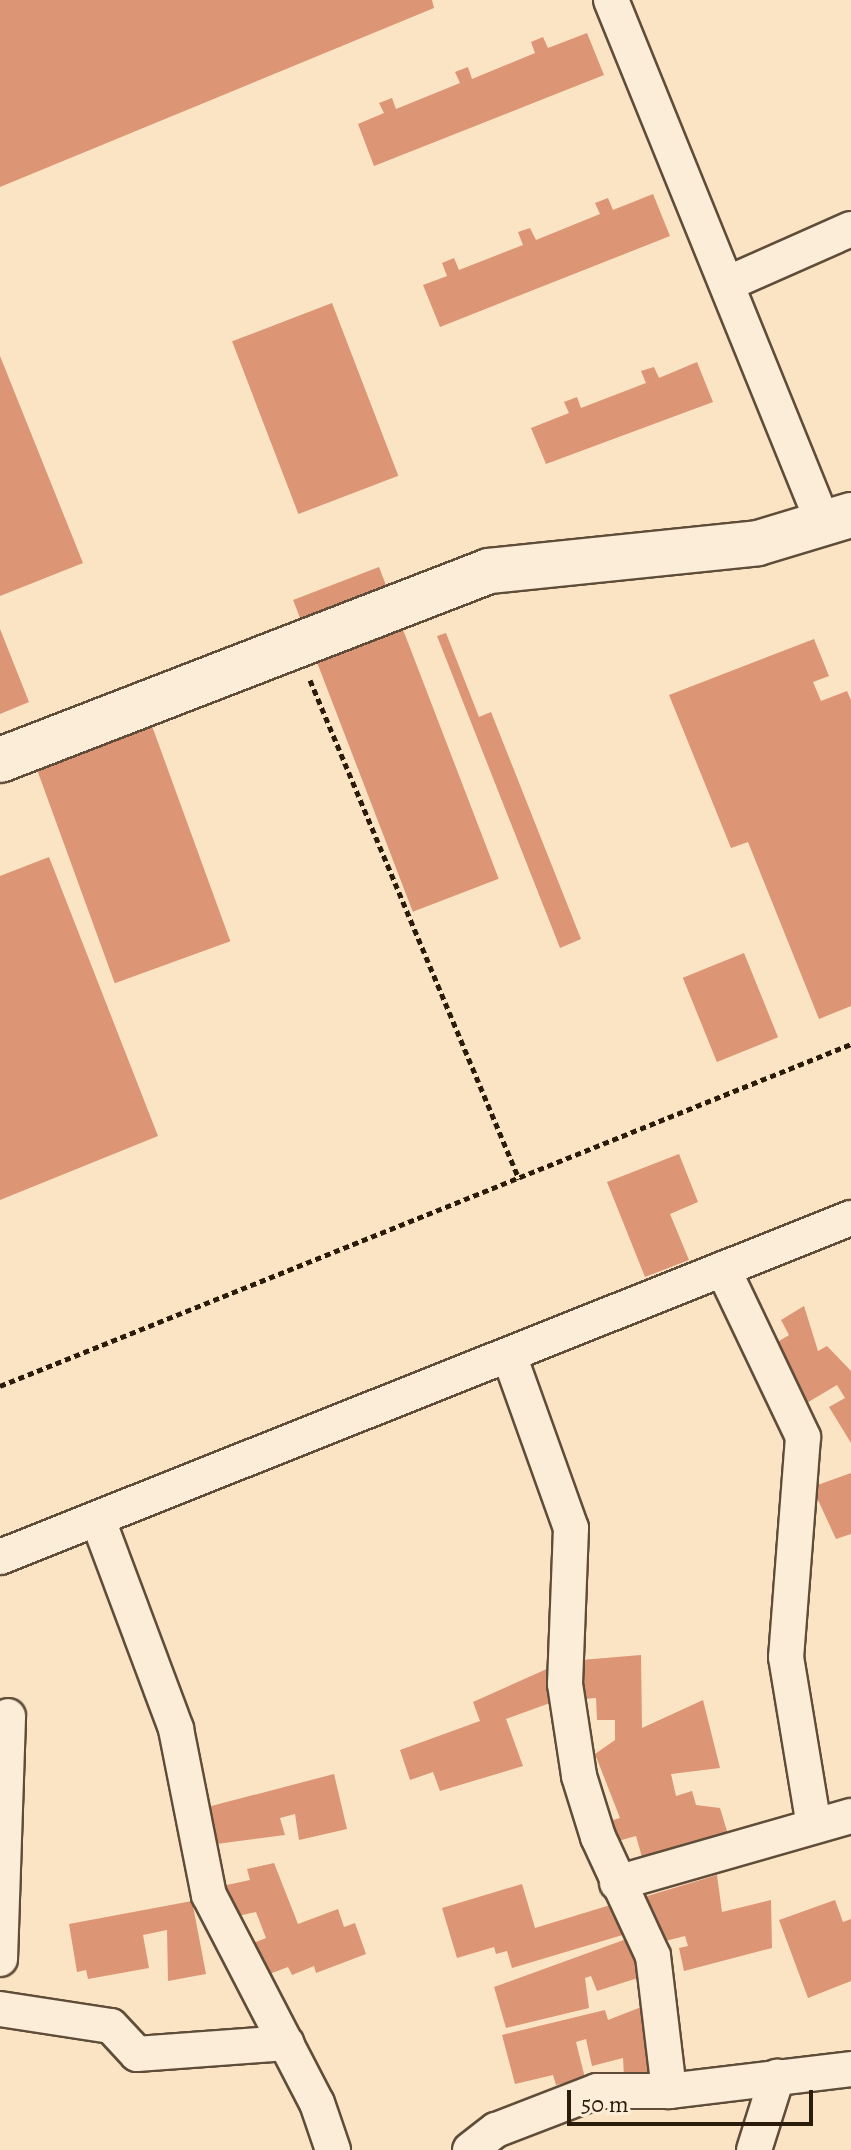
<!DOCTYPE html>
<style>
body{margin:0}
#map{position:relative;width:851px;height:2150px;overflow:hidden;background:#fbe4c4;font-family:Alegreya,serif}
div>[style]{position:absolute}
.building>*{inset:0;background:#dc9575;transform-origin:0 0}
.path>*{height:5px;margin-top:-2.5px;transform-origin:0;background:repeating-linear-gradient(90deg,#2b1b0b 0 6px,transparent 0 10px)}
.roads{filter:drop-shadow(2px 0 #5f4d39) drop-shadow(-2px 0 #5f4d39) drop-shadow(0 2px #5f4d39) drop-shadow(0 -2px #5f4d39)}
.street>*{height:34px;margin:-17px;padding:0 17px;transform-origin:17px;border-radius:17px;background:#fcedd9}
.secondary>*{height:44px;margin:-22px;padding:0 22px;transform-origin:22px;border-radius:22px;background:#fcedd9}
span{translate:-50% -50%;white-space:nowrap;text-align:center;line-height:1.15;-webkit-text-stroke:8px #fcedd9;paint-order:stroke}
.scale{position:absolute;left:567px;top:2090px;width:246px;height:36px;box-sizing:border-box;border:4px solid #2b1b0b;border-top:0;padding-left:10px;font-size:24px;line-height:28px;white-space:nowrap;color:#2b1b0b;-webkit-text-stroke:6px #fcedd9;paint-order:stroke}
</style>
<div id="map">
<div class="building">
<div style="clip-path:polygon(0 0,432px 0,434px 8px,0 187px)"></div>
<div style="clip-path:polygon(587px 33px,604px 75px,374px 166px,358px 124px,384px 113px,379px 103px,392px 98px,396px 109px,460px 83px,455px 72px,468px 67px,472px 79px,535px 53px,531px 42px,543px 37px,548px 48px)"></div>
<div style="clip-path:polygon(653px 194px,670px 236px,440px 327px,423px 285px,447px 276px,442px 263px,454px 258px,459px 270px,523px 245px,518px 232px,530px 228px,536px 240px,600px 214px,595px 203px,608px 198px,613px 210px)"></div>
<div style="left:332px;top:303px;width:185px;height:107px;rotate:69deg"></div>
<div style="clip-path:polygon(0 356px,83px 563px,0 596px)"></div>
<div style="clip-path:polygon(697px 362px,713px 402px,546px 464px,531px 428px,569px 413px,564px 402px,577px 397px,581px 408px,646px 383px,641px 371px,654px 367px,659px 378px)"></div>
<div style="left:379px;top:567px;width:334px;height:92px;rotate:69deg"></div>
<div style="clip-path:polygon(0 629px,29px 702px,0 714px)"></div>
<div style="clip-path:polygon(446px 633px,479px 717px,491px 712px,581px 939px,560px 948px,437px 636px)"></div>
<div style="clip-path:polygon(814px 639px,829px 676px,813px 682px,821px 701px,847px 691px,851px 700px,851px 1006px,819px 1019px,748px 842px,731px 848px,669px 695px)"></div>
<div style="left:152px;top:726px;width:229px;height:123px;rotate:70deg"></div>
<div style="clip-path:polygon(49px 857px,158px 1136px,0 1200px,0 876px)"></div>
<div style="left:744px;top:953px;width:91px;height:66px;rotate:68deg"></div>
<div style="clip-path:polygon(679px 1154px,698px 1202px,670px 1214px,689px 1260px,645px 1277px,607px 1182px)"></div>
<div style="clip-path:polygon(804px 1306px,818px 1351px,827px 1346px,851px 1371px,851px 1443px,829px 1407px,845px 1398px,837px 1385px,805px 1404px,771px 1346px,789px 1335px,781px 1320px)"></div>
<div style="clip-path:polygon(851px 1473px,851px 1534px,836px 1539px,812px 1487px)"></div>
<div style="clip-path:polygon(641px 1655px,642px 1728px,703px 1700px,720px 1768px,671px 1774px,676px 1796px,692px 1791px,696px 1805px,720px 1808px,730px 1841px,646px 1871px,636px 1836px,618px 1841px,613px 1820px,620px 1818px,595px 1754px,615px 1740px,615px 1720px,597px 1720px,596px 1698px,582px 1699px,581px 1660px)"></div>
<div style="clip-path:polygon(549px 1668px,561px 1699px,506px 1719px,523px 1766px,440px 1791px,433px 1772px,410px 1780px,400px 1750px,480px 1721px,473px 1702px)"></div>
<div style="clip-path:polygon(334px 1774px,347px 1829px,299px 1840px,295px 1814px,280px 1818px,285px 1835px,209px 1845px,200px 1809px)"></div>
<div style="clip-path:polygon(274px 1863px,298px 1924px,338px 1909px,344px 1927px,355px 1923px,366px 1954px,316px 1973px,314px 1966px,292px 1975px,288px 1967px,264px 1976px,251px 1944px,266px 1938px,256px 1912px,229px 1918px,222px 1886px,250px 1880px,247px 1869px)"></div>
<div style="clip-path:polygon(717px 1875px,722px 1912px,771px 1900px,772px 1948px,684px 1971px,679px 1948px,688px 1946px,685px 1936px,657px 1943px,644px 1897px)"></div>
<div style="clip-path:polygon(522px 1884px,535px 1928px,617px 1903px,626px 1934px,512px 1968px,507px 1951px,496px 1954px,494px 1947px,457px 1958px,442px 1908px)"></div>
<div style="clip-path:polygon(835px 1900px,843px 1922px,851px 1919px,851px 1981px,808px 1998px,779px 1920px)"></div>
<div style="clip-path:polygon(192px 1901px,206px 1974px,168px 1981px,167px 1930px,143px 1935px,149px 1968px,88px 1979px,86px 1970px,77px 1972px,69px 1924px)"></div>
<div style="clip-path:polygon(632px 1937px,644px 1976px,597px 1991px,591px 1976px,585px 1978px,589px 2008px,506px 2028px,494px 1987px)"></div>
<div style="clip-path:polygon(644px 2006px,649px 2076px,624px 2077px,623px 2058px,592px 2066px,586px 2039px,576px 2042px,585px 2078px,556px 2085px,553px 2075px,515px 2084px,502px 2035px,605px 2010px,608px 2020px)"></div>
</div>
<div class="path">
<div style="left:310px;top:680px;width:541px;rotate:67.27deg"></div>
<div style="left:0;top:1386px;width:917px;rotate:-21.89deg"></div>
</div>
<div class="roads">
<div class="street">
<div style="left:611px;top:0;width:567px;rotate:67.92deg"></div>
<div style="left:729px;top:283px;width:133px;rotate:-23.9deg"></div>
<div style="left:723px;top:1269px;width:186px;rotate:64.5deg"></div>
<div style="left:803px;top:1437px;width:221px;rotate:94.4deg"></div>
<div style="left:786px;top:1657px;width:171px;rotate:80.6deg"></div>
<div style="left:509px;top:1355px;width:184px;rotate:70.3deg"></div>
<div style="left:571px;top:1528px;width:156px;rotate:92.2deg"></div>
<div style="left:565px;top:1684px;width:93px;rotate:81.3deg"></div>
<div style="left:579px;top:1776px;width:64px;rotate:72.7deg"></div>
<div style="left:598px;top:1837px;width:131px;rotate:65.2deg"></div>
<div style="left:653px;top:1956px;width:136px;rotate:83.2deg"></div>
<div style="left:98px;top:1520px;width:223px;rotate:69.5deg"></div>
<div style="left:176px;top:1729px;width:169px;rotate:78.8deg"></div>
<div style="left:209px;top:1895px;width:234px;rotate:62.6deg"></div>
<div style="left:317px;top:2103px;width:50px;rotate:71.2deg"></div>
<div style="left:0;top:1557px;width:916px;rotate:-21.72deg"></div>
<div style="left:617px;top:1883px;width:243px;rotate:-16deg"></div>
<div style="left:0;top:1959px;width:243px;rotate:-88.1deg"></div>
<div style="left:0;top:2009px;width:112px;rotate:8.7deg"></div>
<div style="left:111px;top:2026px;width:38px;rotate:47deg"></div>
<div style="left:137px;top:2054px;width:150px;rotate:-4.2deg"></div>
<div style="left:470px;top:2150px;width:33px;rotate:-38deg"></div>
<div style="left:496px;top:2130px;width:108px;rotate:-21.1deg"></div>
<div style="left:597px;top:2091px;width:72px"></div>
<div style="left:669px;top:2091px;width:183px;rotate:-6.9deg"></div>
<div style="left:754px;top:2150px;width:77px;rotate:-72.5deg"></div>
</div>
<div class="secondary">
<div style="left:0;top:760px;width:524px;rotate:-21.13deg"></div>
<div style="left:489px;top:571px;width:270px;rotate:-5.9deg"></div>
<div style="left:758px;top:543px;width:97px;rotate:-16.8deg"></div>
</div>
</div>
<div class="scale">50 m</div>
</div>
